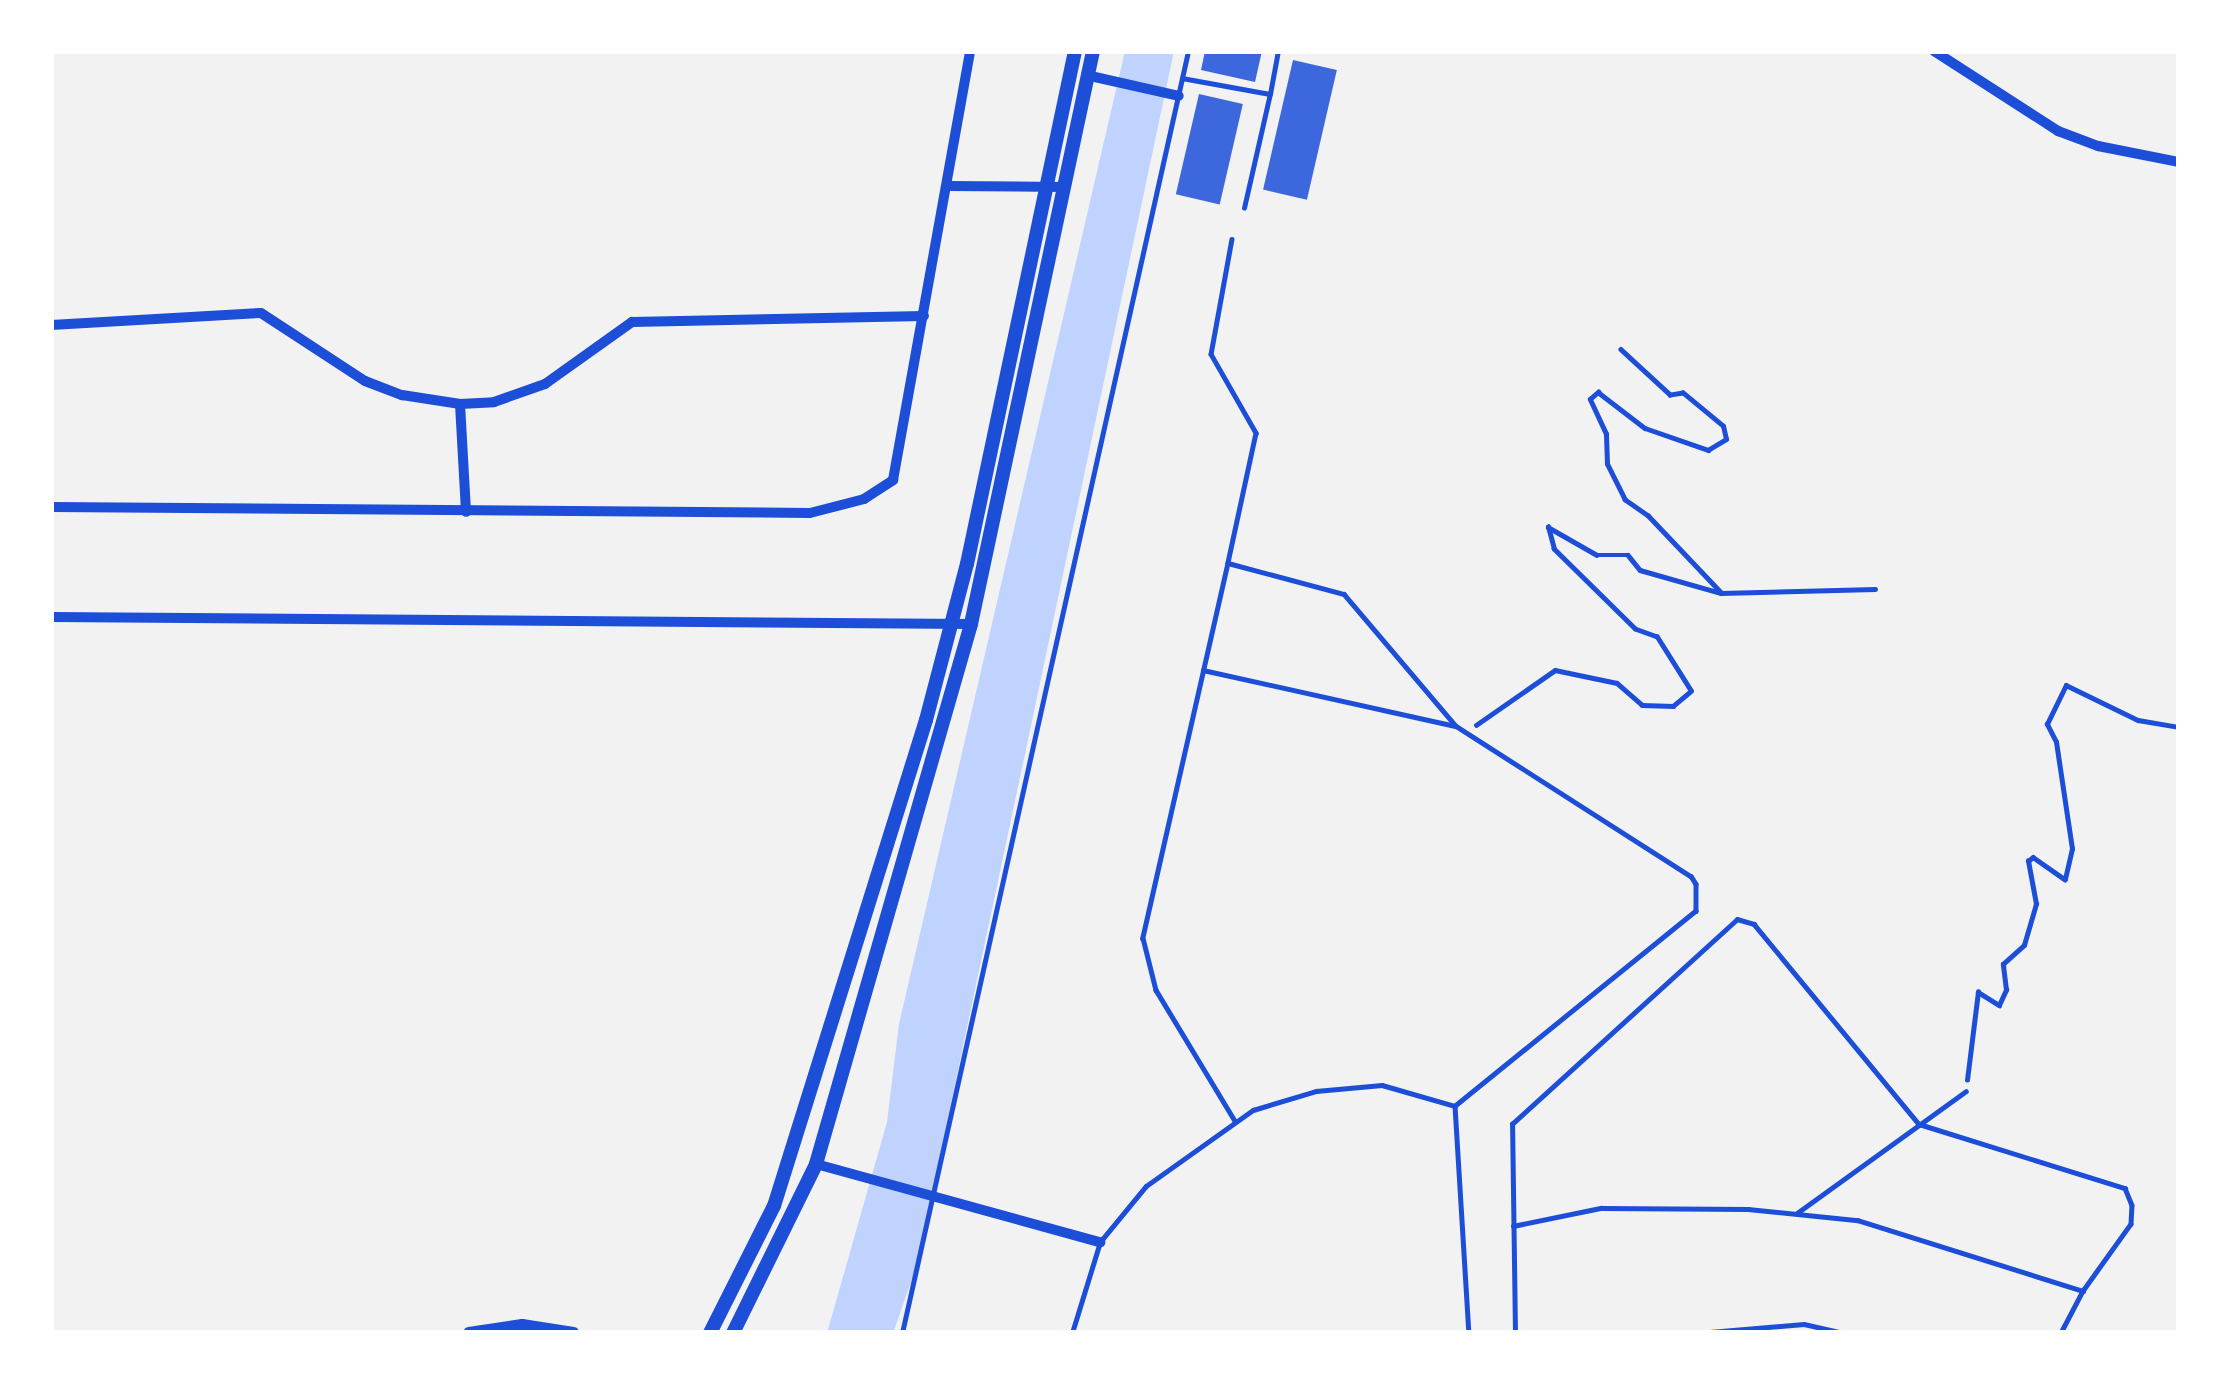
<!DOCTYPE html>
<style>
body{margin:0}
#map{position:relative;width:2230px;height:1384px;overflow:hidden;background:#f2f2f2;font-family:"Golos Text",sans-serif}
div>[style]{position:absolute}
.water>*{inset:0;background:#bfd3fe}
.building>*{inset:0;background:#3d67dc;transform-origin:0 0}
.path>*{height:4.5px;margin:-2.25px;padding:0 2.25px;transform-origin:2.25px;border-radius:2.25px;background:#1d4ed8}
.service>*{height:4.5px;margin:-2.25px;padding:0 2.25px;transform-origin:2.25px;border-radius:2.25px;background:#1d4ed8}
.minor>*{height:10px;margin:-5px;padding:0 5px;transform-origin:5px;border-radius:5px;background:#1d4ed8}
.tertiary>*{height:12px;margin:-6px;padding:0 6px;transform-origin:6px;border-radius:6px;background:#1d4ed8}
.secondary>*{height:14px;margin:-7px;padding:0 7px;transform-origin:7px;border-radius:7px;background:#1d4ed8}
span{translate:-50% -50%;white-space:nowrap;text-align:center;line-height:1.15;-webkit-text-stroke:10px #fff;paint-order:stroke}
.frame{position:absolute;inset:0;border:54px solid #fff;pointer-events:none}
</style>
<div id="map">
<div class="water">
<div style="clip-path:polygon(1125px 51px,1174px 51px,916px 1268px,893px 1333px,827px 1333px,887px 1122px,899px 1024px)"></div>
</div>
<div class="building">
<div style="clip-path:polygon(1205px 51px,1262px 51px,1255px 82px,1201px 70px)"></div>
<div style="left:1293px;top:60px;width:45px;height:133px;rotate:13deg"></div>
<div style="left:1199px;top:94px;width:45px;height:103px;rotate:13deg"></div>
</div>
<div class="path">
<div style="left:1721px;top:593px;width:154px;rotate:-1.5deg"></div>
<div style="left:1476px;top:725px;width:96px;rotate:-34.8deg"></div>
<div style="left:1555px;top:670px;width:63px;rotate:11.8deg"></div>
<div style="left:1617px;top:683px;width:33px;rotate:41deg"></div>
<div style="left:1642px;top:705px;width:31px;rotate:2deg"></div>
<div style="left:1673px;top:706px;width:23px;rotate:-40deg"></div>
<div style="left:1691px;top:691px;width:64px;rotate:-122.2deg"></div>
<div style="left:1657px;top:637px;width:23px;rotate:-160deg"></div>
<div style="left:1635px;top:629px;width:114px;rotate:-135.4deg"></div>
<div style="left:1554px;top:549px;width:23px;rotate:-105deg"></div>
<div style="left:1548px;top:527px;width:56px;rotate:29.7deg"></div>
<div style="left:1597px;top:555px;width:31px"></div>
<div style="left:1628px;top:555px;width:19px;rotate:51deg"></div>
<div style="left:1640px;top:570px;width:84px;rotate:15.9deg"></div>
<div style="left:1721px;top:593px;width:106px;rotate:-133.5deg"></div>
<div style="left:1648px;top:516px;width:28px;rotate:-145deg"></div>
<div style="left:1625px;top:500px;width:40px;rotate:-116.6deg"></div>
<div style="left:1607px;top:464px;width:30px;rotate:-92deg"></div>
<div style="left:1606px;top:434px;width:38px;rotate:-115deg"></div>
<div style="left:1590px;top:399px;width:11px;rotate:-41deg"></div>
<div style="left:1598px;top:392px;width:59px;rotate:37.5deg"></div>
<div style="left:1645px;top:428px;width:67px;rotate:19.2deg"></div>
<div style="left:1708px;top:450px;width:21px;rotate:-31deg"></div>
<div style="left:1726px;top:439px;width:13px;rotate:-103deg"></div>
<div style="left:1723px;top:426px;width:52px;rotate:-140.5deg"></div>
<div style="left:1683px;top:393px;width:13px;rotate:171deg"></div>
<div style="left:1670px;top:395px;width:67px;rotate:-137.4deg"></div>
<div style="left:1967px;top:1080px;width:89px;rotate:-82.9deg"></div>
<div style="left:1978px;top:992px;width:25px;rotate:32deg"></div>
<div style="left:1999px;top:1005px;width:17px;rotate:-65deg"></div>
<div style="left:2006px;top:990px;width:26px;rotate:-97deg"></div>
<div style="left:2003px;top:964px;width:28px;rotate:-42deg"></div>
<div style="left:2024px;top:945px;width:43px;rotate:-73.7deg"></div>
<div style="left:2036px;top:904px;width:44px;rotate:-100.5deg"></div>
<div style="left:2028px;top:861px;width:6px;rotate:-39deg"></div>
<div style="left:2033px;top:857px;width:39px;rotate:35deg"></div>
<div style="left:2065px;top:879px;width:31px;rotate:-77deg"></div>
<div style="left:2072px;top:849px;width:108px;rotate:-98.5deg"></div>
<div style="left:2056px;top:742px;width:20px;rotate:-117deg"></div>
<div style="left:2047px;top:724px;width:43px;rotate:-64deg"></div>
<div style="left:2066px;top:685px;width:80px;rotate:25.9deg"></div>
<div style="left:2138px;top:720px;width:42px;rotate:9.7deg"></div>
</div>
<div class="service">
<div style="left:1182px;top:78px;width:89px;rotate:10.3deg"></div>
<div style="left:1270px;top:94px;width:44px;rotate:-79.5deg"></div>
<div style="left:1244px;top:208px;width:117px;rotate:-77.2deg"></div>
<div style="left:1232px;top:239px;width:117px;rotate:100.3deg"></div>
<div style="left:1211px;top:354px;width:91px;rotate:60.3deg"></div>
<div style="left:1256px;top:433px;width:133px;rotate:102.2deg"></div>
<div style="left:1228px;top:563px;width:120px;rotate:15deg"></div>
<div style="left:1344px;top:594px;width:173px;rotate:49.7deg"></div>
<div style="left:1456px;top:726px;width:279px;rotate:32.6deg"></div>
<div style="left:1691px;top:876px;width:9px;rotate:58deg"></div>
<div style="left:1696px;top:884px;width:27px;rotate:90deg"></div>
<div style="left:1696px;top:911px;width:310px;rotate:141deg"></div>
<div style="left:1228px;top:563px;width:385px;rotate:102.8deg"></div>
<div style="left:1143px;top:938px;width:54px;rotate:76deg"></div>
<div style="left:1156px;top:990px;width:153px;rotate:58.9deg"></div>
<div style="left:1203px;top:670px;width:258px;rotate:12.5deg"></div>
<div style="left:1455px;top:1106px;width:227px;rotate:86.5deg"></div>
<div style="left:1797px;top:1213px;width:208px;rotate:-35.8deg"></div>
<div style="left:1513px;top:1226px;width:90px;rotate:-11.6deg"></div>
<div style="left:1601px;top:1208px;width:147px;rotate:0.4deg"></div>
<div style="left:1748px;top:1209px;width:110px;rotate:5.8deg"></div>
<div style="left:1857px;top:1220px;width:237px;rotate:17.4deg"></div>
<div style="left:2083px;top:1291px;width:47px;rotate:117.6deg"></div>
<div style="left:902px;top:1333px;width:1314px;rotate:-77.42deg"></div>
<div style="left:1072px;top:1333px;width:95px;rotate:-72.9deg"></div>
<div style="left:1100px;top:1242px;width:72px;rotate:-50.6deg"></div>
<div style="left:1146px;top:1186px;width:131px;rotate:-35.4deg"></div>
<div style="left:1253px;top:1110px;width:66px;rotate:-16.8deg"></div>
<div style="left:1316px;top:1091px;width:66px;rotate:-5.2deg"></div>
<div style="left:1382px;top:1085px;width:76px;rotate:16deg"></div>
<div style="left:1515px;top:1333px;width:209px;rotate:-90.8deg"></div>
<div style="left:1512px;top:1124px;width:304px;rotate:-42.3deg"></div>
<div style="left:1737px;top:919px;width:18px;rotate:16deg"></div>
<div style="left:1754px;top:924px;width:259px;rotate:50.5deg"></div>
<div style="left:1919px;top:1124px;width:216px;rotate:17.3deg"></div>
<div style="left:2125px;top:1188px;width:18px;rotate:68deg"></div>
<div style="left:2132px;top:1205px;width:19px;rotate:93deg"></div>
<div style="left:2131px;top:1224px;width:82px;rotate:125.6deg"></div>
<div style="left:1698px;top:1333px;width:106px;rotate:-4.9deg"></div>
<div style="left:1804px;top:1324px;width:41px;rotate:12.7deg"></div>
</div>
<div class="minor">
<div style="left:1934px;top:51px;width:148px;rotate:32.8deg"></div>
<div style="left:2058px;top:131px;width:43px;rotate:20.6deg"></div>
<div style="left:2098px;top:146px;width:83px;rotate:11.2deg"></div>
<div style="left:1086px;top:75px;width:95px;rotate:12.7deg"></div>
<div style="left:948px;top:186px;width:115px;rotate:0.5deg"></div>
<div style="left:51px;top:325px;width:210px;rotate:-3.3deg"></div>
<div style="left:261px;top:313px;width:124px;rotate:33.2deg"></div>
<div style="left:365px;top:381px;width:40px;rotate:21deg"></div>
<div style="left:402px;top:395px;width:59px;rotate:8.8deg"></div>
<div style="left:460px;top:404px;width:34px;rotate:-3deg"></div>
<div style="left:494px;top:402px;width:54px;rotate:-19.4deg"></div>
<div style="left:545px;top:384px;width:107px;rotate:-35.5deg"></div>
<div style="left:632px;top:322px;width:292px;rotate:-1.2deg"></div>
<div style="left:460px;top:404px;width:108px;rotate:86.8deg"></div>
<div style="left:51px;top:507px;width:759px;rotate:0.45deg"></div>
<div style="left:810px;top:513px;width:56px;rotate:-14.5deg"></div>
<div style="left:864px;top:499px;width:35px;rotate:-33deg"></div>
<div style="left:893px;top:480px;width:436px;rotate:-79.8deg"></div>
<div style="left:51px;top:617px;width:920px;rotate:0.44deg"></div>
<div style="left:816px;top:1164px;width:295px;rotate:15.4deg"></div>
</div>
<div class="tertiary">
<div style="left:469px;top:1333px;width:54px;rotate:-8.6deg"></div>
<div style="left:522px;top:1325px;width:52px;rotate:8.9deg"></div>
</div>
<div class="secondary">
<div style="left:710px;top:1333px;width:142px;rotate:-63.3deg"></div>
<div style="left:774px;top:1206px;width:509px;rotate:-72.63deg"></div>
<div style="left:926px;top:720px;width:161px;rotate:-75.3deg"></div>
<div style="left:967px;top:564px;width:524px;rotate:-78.11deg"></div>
<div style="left:733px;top:1333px;width:188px;rotate:-63.8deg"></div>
<div style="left:816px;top:1164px;width:562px;rotate:-73.98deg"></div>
<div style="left:971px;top:624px;width:586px;rotate:-77.98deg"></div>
</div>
<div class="frame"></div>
</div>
